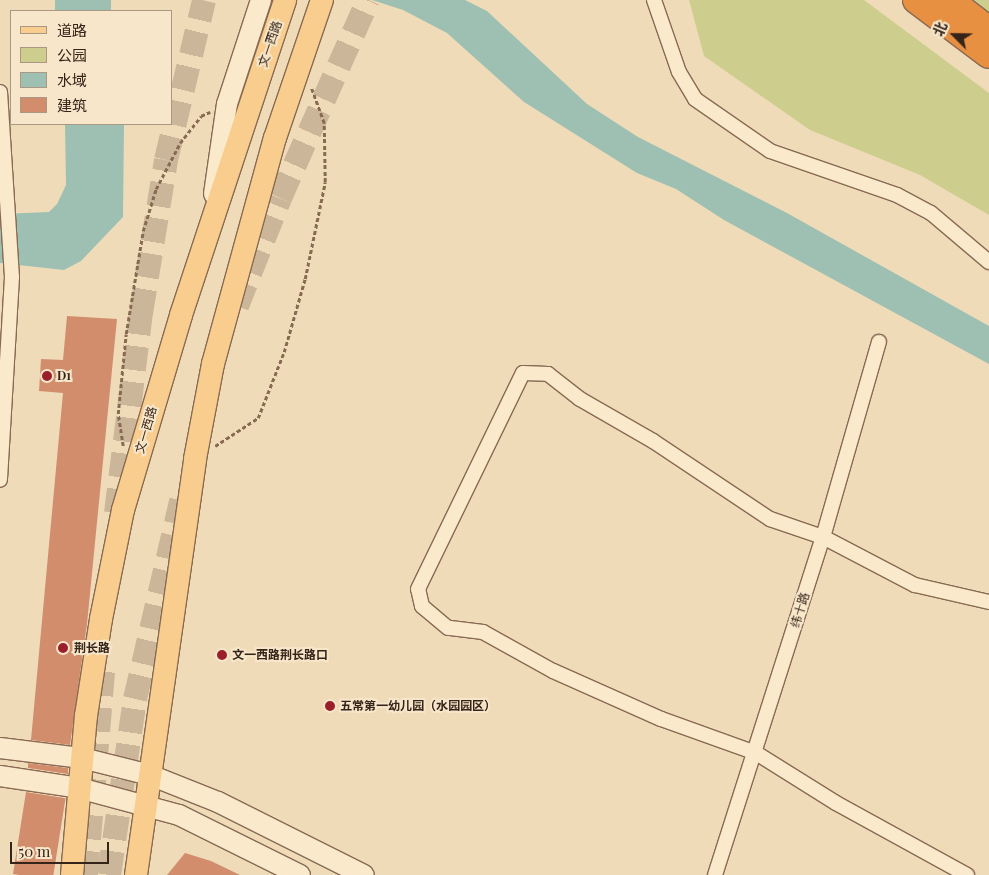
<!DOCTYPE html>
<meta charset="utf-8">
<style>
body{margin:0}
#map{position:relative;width:989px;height:875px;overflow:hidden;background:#f0dbb9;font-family:"Playfair Display","Noto Sans SC",serif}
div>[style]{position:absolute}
.green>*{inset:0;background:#cdce8d}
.water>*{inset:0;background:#9ec0b3;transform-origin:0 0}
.building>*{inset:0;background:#d18d6c;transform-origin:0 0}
.trunk-tunnel>*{height:24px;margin-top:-12px;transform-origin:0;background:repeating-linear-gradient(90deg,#cbb699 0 24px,transparent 0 36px)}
.path>*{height:2.5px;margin-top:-1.25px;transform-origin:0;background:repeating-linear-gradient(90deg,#886a53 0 4px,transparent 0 6.5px)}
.roads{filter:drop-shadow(1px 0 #886a53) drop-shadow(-1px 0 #886a53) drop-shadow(0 1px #886a53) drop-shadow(0 -1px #886a53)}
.minor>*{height:14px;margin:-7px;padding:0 7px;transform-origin:7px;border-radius:7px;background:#fbe9cc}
.secondary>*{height:20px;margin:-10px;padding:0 10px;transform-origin:10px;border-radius:10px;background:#fbe9cc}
.primary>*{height:22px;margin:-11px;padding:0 11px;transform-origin:11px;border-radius:11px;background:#f8cd8d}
.motorway>*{height:26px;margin:-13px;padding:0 13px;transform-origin:13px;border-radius:13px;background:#e89041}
.dots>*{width:14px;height:14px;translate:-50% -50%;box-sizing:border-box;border:2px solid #f7e6c9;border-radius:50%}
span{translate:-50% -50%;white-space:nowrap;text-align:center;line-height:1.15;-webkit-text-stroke:4px #f7e6c9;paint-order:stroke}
.street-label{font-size:12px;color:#352419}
.poi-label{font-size:12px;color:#352419;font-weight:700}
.left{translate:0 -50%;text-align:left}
.legend{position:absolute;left:10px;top:10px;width:162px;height:115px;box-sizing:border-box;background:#f7e6c9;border:1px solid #a99883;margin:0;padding:6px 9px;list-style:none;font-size:15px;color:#352419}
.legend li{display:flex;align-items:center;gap:10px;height:25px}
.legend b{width:25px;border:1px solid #a99883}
.north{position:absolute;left:929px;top:10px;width:50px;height:50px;-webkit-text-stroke:4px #f7e6c9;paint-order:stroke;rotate:293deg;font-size:14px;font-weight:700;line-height:20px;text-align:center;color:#352419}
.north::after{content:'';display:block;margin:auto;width:18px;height:22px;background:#352419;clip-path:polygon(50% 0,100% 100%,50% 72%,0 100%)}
.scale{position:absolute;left:10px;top:842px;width:99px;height:22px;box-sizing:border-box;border:2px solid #352419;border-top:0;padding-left:6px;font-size:15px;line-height:18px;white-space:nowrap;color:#352419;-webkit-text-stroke:4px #f7e6c9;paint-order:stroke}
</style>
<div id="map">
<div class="green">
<div style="clip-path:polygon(689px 0,864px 0,989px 93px,989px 215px,920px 175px,810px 130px,704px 56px)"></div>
<div style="clip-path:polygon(972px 0,989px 0,989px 13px)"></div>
</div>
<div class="water">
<div style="left:55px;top:0;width:56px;height:11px"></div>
<div style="clip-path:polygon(372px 0,465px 0,487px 11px,587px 104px,638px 137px,787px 213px,989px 326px,989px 364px,724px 220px,676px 189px,637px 173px,524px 102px,447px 33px,403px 10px)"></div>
<div style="clip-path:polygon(65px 124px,124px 124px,123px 217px,81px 261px,64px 270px,0 263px,0 214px,49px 212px,57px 204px,66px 185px)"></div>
</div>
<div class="building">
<div style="clip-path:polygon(67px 316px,117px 319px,87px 624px,70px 745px,31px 740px,63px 393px,39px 391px,41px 359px,63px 360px)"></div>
<div style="clip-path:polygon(28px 763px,68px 768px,68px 774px,28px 768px)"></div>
<div style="left:26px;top:792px;width:40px;height:83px;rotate:9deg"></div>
<div style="clip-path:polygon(185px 853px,211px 861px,240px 875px,167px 875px)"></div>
</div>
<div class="trunk-tunnel">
<div style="left:237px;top:306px;width:116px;rotate:-68.3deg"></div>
<div style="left:280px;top:198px;width:217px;rotate:-66deg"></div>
<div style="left:116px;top:513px;width:202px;rotate:-82.9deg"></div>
<div style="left:141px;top:313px;width:155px;rotate:-80.7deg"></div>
<div style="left:166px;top:160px;width:164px;rotate:-76.6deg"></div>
<div style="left:86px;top:875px;width:215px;rotate:-85.2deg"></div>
<div style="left:109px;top:875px;width:178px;rotate:-81.6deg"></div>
<div style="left:135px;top:699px;width:207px;rotate:-76.9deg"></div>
</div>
<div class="path">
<div style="left:123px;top:446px;width:32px;rotate:-99deg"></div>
<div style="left:118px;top:414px;width:80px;rotate:-84.3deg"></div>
<div style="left:126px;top:334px;width:104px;rotate:-80.6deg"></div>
<div style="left:143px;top:231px;width:44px;rotate:-72.8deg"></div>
<div style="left:156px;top:189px;width:52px;rotate:-62.4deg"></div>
<div style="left:180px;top:143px;width:34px;rotate:-52deg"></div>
<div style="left:201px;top:116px;width:10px;rotate:-24deg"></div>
<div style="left:215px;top:446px;width:51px;rotate:-33.1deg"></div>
<div style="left:258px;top:418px;width:71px;rotate:-68.5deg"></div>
<div style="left:284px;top:352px;width:76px;rotate:-74deg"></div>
<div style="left:305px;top:279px;width:99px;rotate:-78.3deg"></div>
<div style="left:325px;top:182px;width:59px;rotate:-91deg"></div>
<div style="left:324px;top:123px;width:38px;rotate:-110deg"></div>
</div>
<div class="roads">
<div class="minor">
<div style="left:654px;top:0;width:76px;rotate:70.9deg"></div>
<div style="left:679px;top:72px;width:31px;rotate:59deg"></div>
<div style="left:695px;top:99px;width:91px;rotate:34.7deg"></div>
<div style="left:770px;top:151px;width:134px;rotate:19.1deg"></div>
<div style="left:897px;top:195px;width:38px;rotate:28deg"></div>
<div style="left:931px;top:213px;width:76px;rotate:40.2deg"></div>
<div style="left:0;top:92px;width:185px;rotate:86.3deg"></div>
<div style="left:12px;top:277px;width:203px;rotate:93.4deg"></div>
<div style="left:715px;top:875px;width:355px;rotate:-72.3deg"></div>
<div style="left:823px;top:537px;width:203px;rotate:-74deg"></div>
<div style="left:967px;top:875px;width:149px;rotate:-151.2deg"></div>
<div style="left:836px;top:803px;width:94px;rotate:-148deg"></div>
<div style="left:756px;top:753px;width:101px;rotate:-160.3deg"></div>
<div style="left:661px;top:719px;width:118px;rotate:-156deg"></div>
<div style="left:553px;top:671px;width:80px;rotate:-150.9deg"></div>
<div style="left:483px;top:632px;width:35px;rotate:-173deg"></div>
<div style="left:448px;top:628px;width:34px;rotate:-140deg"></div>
<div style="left:422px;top:606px;width:17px;rotate:-103deg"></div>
<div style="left:418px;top:589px;width:240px;rotate:-64.1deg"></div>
<div style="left:523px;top:373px;width:25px;rotate:2deg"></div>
<div style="left:548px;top:374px;width:41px;rotate:38deg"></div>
<div style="left:580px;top:399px;width:84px;rotate:29.9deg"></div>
<div style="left:653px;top:441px;width:141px;rotate:33.7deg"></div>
<div style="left:770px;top:519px;width:56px;rotate:18.8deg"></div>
<div style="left:823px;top:537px;width:104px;rotate:27.6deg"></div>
<div style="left:915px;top:585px;width:76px;rotate:12.9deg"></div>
</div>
<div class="secondary">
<div style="left:214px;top:194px;width:91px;rotate:-81.8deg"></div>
<div style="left:227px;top:104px;width:109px;rotate:-71.9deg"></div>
<div style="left:0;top:748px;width:83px;rotate:7deg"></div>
<div style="left:82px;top:758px;width:70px;rotate:14deg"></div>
<div style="left:150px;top:775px;width:73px;rotate:21.7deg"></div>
<div style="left:218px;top:802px;width:163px;rotate:26.6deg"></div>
<div style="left:0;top:776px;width:80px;rotate:8.6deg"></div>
<div style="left:79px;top:788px;width:104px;rotate:15.1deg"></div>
<div style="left:179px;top:815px;width:135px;rotate:26.4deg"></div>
</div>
<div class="primary">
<div style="left:72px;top:875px;width:160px;rotate:-85deg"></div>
<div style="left:86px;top:716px;width:98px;rotate:-81.2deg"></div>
<div style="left:101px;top:619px;width:111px;rotate:-78.6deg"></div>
<div style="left:123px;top:510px;width:203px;rotate:-73.4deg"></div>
<div style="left:181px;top:315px;width:332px;rotate:-71.7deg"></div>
<div style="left:136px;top:875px;width:420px;rotate:-81.9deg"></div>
<div style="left:195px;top:459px;width:97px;rotate:-79.3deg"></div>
<div style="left:213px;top:364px;width:234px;rotate:-74.7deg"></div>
<div style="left:275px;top:138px;width:146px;rotate:-71.2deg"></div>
</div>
<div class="motorway">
<div style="left:916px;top:0;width:91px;rotate:37deg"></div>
<div style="left:950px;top:0;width:49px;rotate:37.6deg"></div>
</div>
</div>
<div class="dots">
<div style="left:47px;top:376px;background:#9a1f2b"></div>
<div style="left:63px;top:648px;background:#9a1f2b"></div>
<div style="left:222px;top:655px;background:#9a1f2b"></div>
<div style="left:330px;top:706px;background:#9a1f2b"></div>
</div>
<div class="street-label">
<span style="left:270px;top:44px;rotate:-71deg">文一西路</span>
<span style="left:146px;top:430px;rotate:-74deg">文一西路</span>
<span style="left:800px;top:610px;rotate:-73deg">纬十路</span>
</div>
<div class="poi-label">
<span class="left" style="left:57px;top:376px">D1</span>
<span class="left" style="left:74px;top:648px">荆长路</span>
<span class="left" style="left:232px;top:655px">文一西路荆长路口</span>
<span class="left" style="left:340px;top:706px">五常第一幼儿园（水园园区）</span>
</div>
<ul class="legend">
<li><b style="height:6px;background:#f8cd8d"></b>道路</li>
<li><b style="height:14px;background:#cdce8d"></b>公园</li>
<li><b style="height:14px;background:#9ec0b3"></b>水域</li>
<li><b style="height:14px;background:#d18d6c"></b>建筑</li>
</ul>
<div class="north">北</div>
<div class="scale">50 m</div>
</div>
